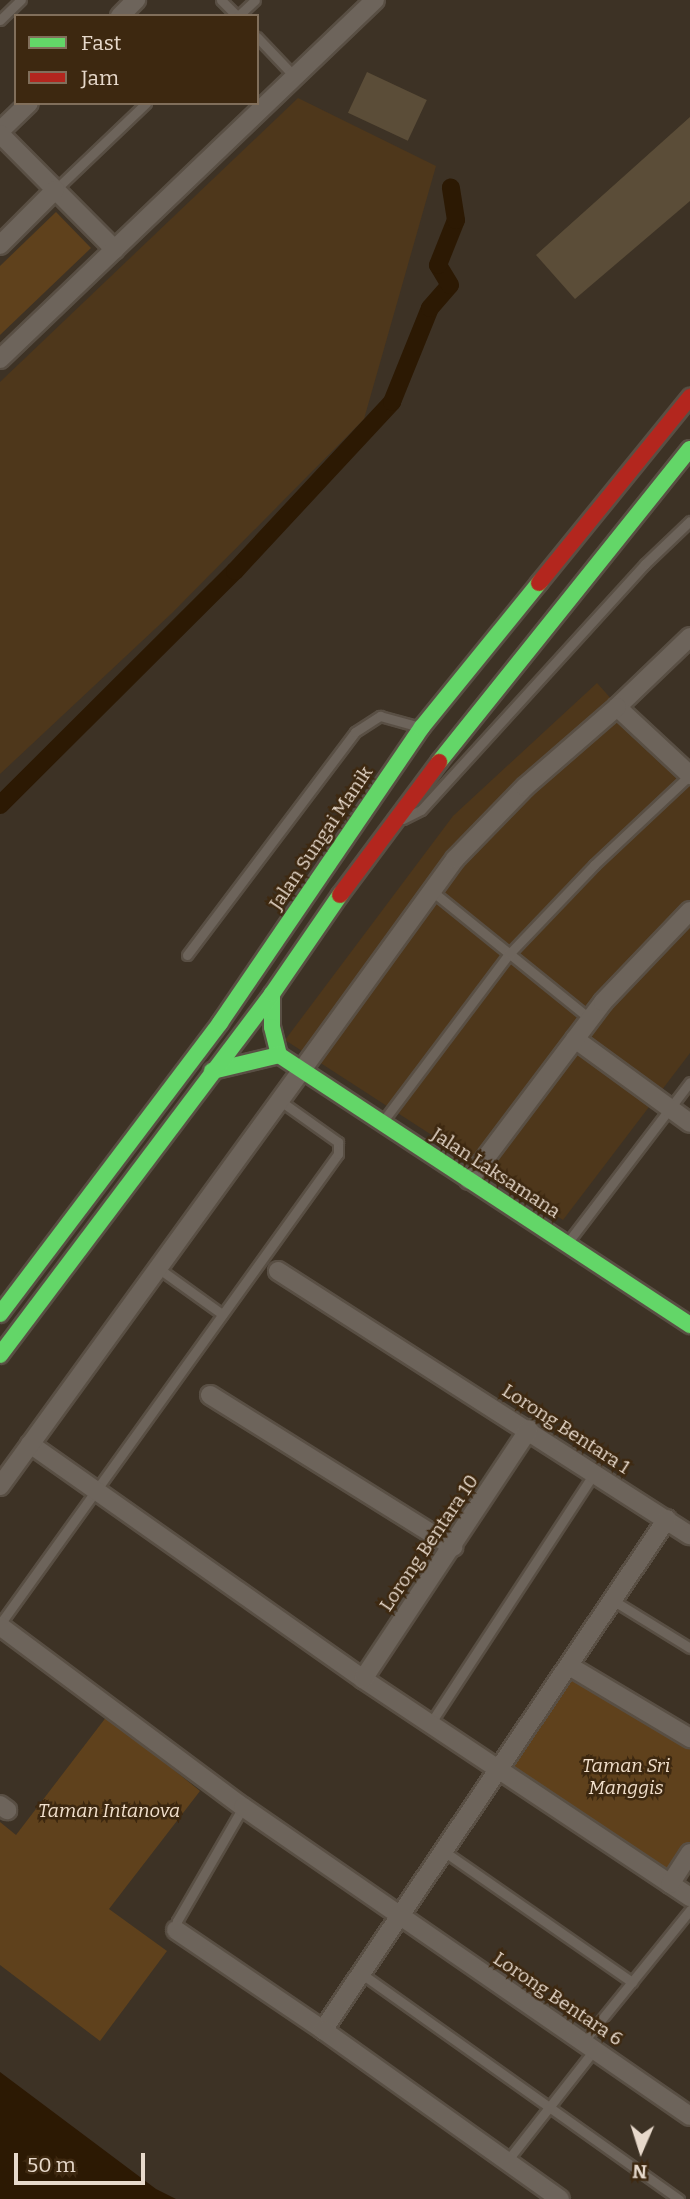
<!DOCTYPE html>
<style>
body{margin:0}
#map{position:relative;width:690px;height:2199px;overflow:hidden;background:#3d3225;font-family:Bitter,serif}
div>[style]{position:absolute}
.built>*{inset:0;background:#4e371b}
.green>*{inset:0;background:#5f411c}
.water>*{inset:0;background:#2c1903}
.canal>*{height:18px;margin:-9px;padding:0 9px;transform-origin:9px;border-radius:9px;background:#2c1903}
.building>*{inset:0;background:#5b4d38;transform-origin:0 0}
.roads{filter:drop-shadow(2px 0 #594f44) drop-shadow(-2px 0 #594f44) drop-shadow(0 2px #594f44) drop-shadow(0 -2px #594f44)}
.lane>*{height:9px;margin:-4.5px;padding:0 4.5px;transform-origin:4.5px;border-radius:4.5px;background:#6d645b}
.street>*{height:18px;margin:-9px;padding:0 9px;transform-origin:9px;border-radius:9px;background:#6d645b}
.fast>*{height:16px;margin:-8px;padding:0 8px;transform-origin:8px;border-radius:8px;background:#63d668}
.jam>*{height:16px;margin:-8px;padding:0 8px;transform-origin:8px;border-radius:8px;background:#b3261e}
span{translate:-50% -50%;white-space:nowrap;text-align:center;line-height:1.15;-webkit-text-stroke:5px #3d2810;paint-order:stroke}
.street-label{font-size:19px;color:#e7d9cb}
.park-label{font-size:19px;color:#f2e0cd;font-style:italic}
.legend{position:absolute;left:14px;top:14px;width:245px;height:91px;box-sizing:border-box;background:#3d2810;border:2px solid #816f5b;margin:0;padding:9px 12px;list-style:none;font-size:21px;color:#e7d9cb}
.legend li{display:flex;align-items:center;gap:14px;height:35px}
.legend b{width:35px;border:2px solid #816f5b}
.north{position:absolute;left:606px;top:2115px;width:70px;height:70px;-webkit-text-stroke:5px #3d2810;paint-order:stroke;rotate:183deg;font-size:19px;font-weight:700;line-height:28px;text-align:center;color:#e7d9cb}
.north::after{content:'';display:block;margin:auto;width:24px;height:32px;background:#e7d9cb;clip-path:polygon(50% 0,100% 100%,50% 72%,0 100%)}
.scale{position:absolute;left:14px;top:2153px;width:131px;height:32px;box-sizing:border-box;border:4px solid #e7d9cb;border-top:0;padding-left:9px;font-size:21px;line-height:24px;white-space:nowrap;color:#e7d9cb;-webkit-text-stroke:5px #3d2810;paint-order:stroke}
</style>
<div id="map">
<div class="built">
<div style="clip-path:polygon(298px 98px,436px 166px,364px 419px,172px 613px,0 774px,0 382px)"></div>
<div style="clip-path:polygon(597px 683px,690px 787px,690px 1053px,563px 1220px,285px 1040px,453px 816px)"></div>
</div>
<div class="green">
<div style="clip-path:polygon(56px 212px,91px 248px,0 335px,0 266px)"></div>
<div style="clip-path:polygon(574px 1676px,690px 1745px,690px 1843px,669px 1876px,505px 1769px)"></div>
<div style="clip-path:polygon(107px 1716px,200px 1791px,109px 1909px,167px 1951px,100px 2041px,0 1965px,0 1822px,16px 1835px)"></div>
</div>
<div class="water">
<div style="clip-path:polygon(0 2072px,156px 2189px,176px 2199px,0 2199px)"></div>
</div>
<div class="canal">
<div style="left:0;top:805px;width:332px;rotate:-44.9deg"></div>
<div style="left:235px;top:571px;width:231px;rotate:-47.1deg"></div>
<div style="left:392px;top:402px;width:101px;rotate:-68deg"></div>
<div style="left:430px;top:308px;width:30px;rotate:-49deg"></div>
<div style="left:450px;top:285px;width:23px;rotate:-121deg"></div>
<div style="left:438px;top:265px;width:48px;rotate:-68.2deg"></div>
<div style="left:456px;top:220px;width:33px;rotate:-99deg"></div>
</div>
<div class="building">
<div style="left:367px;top:72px;width:66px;height:45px;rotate:25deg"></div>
<div style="clip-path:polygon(690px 117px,690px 201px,575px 299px,536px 255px)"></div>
</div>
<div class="roads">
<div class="lane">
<div style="left:221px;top:0;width:23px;rotate:45deg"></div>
<div style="left:238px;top:16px;width:23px;rotate:-43deg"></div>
<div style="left:0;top:20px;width:29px;rotate:-44deg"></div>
<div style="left:257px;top:37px;width:55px;rotate:46.5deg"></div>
<div style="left:55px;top:190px;width:126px;rotate:-43.7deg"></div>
<div style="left:403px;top:819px;width:20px;rotate:-27deg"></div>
<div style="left:421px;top:810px;width:333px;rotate:-47.7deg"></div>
<div style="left:645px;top:564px;width:62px;rotate:-43.7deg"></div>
<div style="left:432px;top:891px;width:203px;rotate:39deg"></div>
<div style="left:187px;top:955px;width:279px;rotate:-53deg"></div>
<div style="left:355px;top:732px;width:30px;rotate:-33deg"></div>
<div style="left:380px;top:716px;width:41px;rotate:15.4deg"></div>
<div style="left:383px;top:1121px;width:209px;rotate:-53deg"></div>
<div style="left:509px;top:954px;width:123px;rotate:-46.3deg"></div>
<div style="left:594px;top:865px;width:132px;rotate:-43.2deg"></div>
<div style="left:568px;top:1242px;width:201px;rotate:-52.7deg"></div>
<div style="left:158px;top:1268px;width:79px;rotate:35.7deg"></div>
<div style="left:614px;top:1601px;width:89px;rotate:31.7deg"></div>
<div style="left:0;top:1624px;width:579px;rotate:-54.28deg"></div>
<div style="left:338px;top:1154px;width:12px;rotate:-90deg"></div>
<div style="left:338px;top:1142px;width:72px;rotate:-144.6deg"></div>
<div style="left:430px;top:1724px;width:301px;rotate:-56.8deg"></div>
<div style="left:445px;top:1852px;width:228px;rotate:34.8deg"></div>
<div style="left:176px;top:1930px;width:9px;rotate:-84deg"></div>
<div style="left:177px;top:1921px;width:132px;rotate:-59.9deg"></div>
<div style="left:362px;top:1974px;width:389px;rotate:35.4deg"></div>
<div style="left:584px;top:2041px;width:169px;rotate:-51deg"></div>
<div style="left:507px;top:2161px;width:141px;rotate:-51.9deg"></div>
</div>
<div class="street">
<div style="left:120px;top:16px;width:23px;rotate:-45deg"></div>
<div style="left:0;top:131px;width:40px;rotate:-44deg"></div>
<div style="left:0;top:134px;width:163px;rotate:45.2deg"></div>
<div style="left:0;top:245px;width:78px;rotate:-45deg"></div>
<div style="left:0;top:359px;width:519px;rotate:-43.75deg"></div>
<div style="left:690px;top:637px;width:101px;rotate:136.2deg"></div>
<div style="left:617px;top:707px;width:100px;rotate:43deg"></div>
<div style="left:575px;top:1039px;width:142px;rotate:36.1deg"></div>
<div style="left:469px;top:1180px;width:223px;rotate:-53deg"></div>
<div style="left:603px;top:1002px;width:126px;rotate:-46.3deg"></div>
<div style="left:278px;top:1271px;width:489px;rotate:32.7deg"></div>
<div style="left:210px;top:1395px;width:287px;rotate:32deg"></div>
<div style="left:30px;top:1444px;width:408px;rotate:35.2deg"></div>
<div style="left:363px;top:1679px;width:393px;rotate:33.7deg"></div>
<div style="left:0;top:1486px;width:775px;rotate:-54.03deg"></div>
<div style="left:455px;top:859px;width:100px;rotate:-45.8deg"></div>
<div style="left:525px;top:787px;width:122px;rotate:-41deg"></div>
<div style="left:0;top:1626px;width:303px;rotate:36.7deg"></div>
<div style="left:243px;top:1807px;width:543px;rotate:34.66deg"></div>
<div style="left:571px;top:1667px;width:139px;rotate:30.8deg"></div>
<div style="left:363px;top:1679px;width:300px;rotate:-56.4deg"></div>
<div style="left:0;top:1805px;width:9px;rotate:36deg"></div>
<div style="left:670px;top:1884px;width:37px;rotate:-57deg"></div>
<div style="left:176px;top:1930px;width:178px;rotate:34.2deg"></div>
<div style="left:323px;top:2030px;width:616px;rotate:-56.05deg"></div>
<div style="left:323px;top:2030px;width:291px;rotate:35.5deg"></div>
</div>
<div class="fast">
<div style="left:439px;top:762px;width:401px;rotate:-51.3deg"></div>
<div style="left:272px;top:994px;width:33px;rotate:90deg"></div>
<div style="left:272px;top:1027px;width:29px;rotate:76deg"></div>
<div style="left:279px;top:1055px;width:492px;rotate:33.3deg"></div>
<div style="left:212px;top:1071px;width:69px;rotate:-13.4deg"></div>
<div style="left:0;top:1314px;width:365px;rotate:-52.9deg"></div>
<div style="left:220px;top:1023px;width:358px;rotate:-55.7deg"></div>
<div style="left:422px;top:727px;width:186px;rotate:-50.9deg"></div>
<div style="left:0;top:1355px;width:452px;rotate:-53deg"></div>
<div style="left:272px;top:994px;width:120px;rotate:-55.5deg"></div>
</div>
<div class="jam">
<div style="left:539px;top:583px;width:240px;rotate:-50.9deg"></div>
<div style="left:340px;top:895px;width:166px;rotate:-53.3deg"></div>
</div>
</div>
<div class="street-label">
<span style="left:321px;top:838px;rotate:-56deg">Jalan Sungai Manik</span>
<span style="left:496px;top:1173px;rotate:33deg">Jalan Laksamana</span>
<span style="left:566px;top:1429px;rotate:33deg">Lorong Bentara 1</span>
<span style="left:429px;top:1543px;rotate:-56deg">Lorong Bentara 10</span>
<span style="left:558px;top:1999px;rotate:34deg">Lorong Bentara 6</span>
</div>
<div class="park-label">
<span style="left:626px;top:1777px">Taman Sri<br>Manggis</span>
<span style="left:109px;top:1811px">Taman Intanova</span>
</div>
<ul class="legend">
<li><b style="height:9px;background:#63d668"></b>Fast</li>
<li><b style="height:9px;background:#b3261e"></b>Jam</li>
</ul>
<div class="north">N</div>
<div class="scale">50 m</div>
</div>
